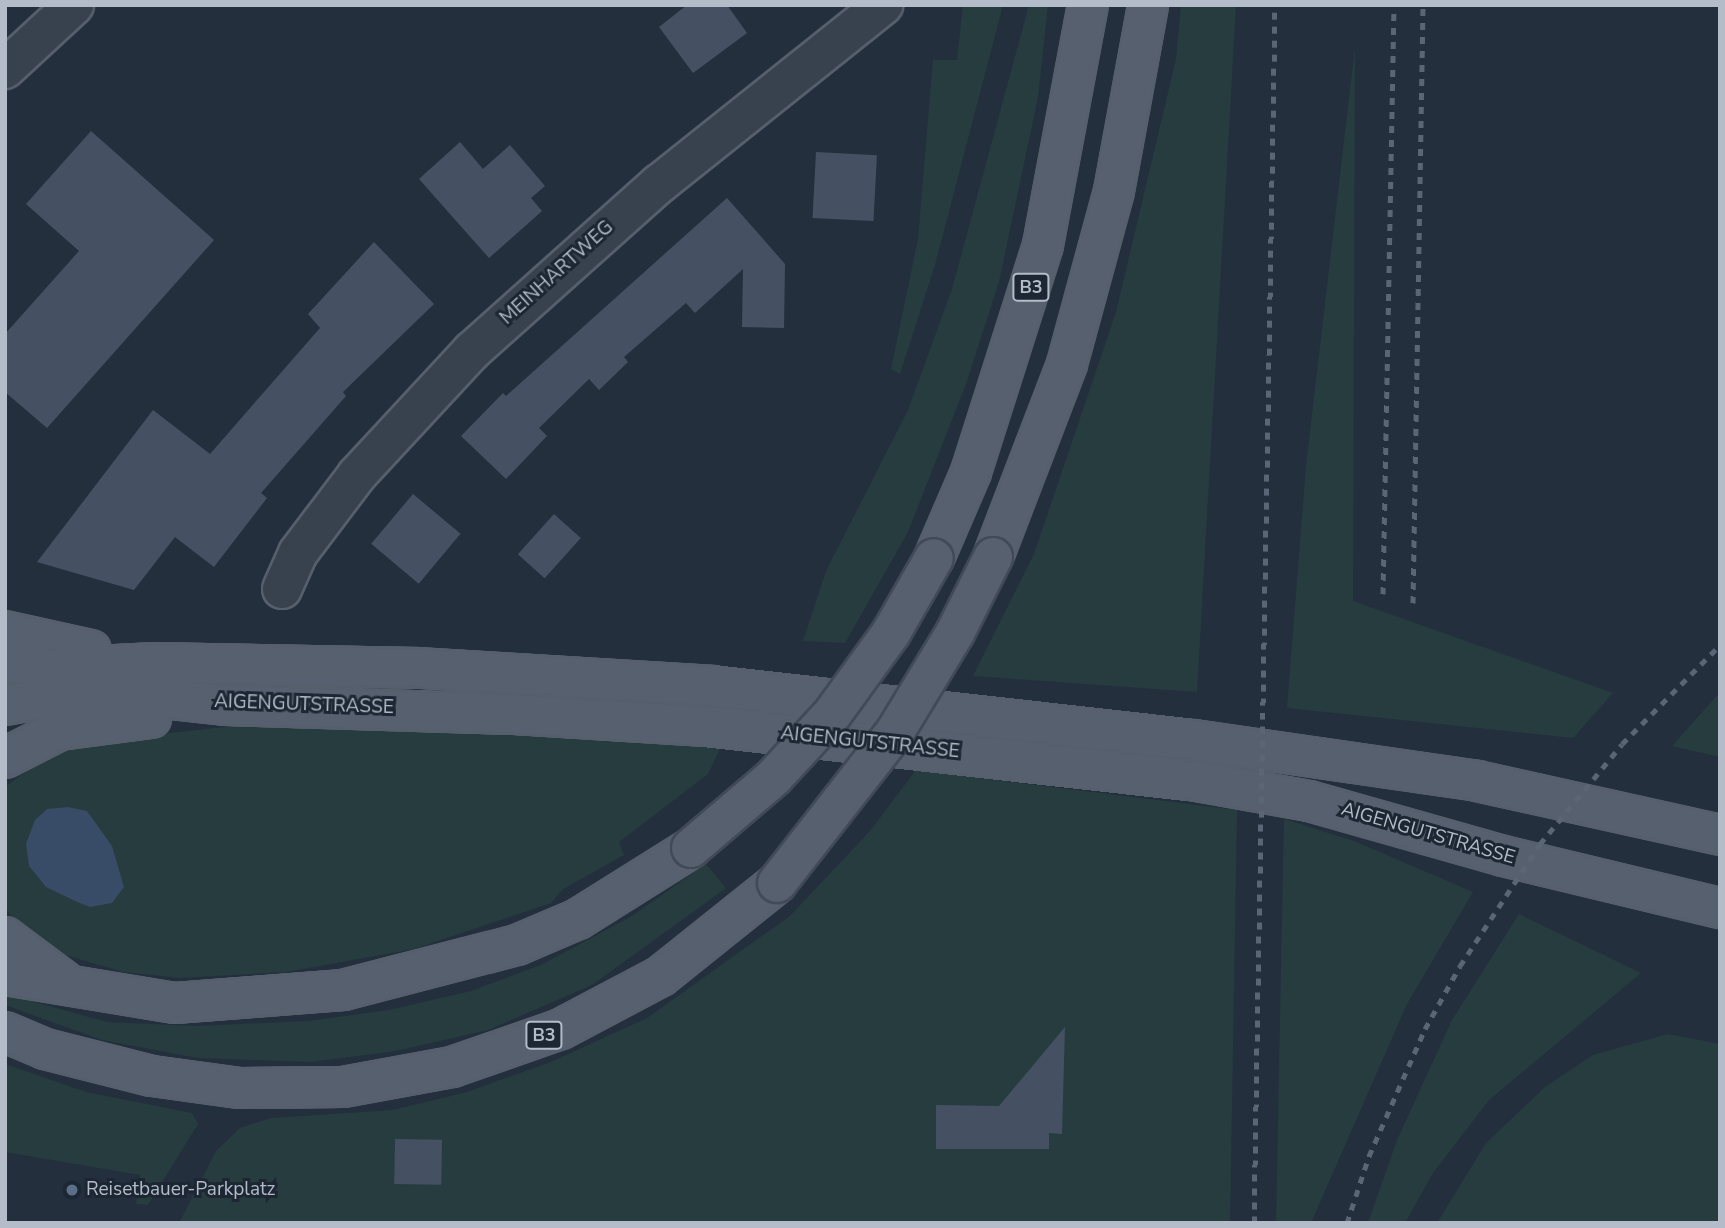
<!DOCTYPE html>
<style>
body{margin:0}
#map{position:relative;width:1725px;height:1228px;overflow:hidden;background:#242f3e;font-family:"Nunito Sans",sans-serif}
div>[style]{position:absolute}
.green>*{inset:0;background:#263c3f}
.water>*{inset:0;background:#394c67}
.building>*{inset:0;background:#455162;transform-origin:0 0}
.roads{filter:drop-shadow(2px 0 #565f6c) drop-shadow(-2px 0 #565f6c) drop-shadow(0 2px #565f6c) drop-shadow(0 -2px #565f6c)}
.minor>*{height:38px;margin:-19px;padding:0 19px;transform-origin:19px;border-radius:19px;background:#38414e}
.major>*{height:38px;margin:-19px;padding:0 19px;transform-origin:19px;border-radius:19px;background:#56606e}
.rail>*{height:5px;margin-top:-2.5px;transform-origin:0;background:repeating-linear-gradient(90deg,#5a6575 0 7px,transparent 0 14px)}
.bridges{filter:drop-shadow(2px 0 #414a57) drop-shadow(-2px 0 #414a57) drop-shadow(0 2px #414a57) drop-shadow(0 -2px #414a57)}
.major-bridge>*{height:38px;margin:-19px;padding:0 19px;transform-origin:19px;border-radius:19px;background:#56606e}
.dots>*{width:19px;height:19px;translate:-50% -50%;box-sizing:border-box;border:4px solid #1d2633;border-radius:50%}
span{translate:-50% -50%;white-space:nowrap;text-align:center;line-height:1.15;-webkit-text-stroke:6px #1d2633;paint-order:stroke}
.shield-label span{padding:2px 5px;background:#1d2633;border:2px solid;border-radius:5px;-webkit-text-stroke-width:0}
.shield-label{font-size:18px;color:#b4bcc9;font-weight:700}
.street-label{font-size:19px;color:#b4bcc9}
.poi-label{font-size:19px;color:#b4bcc9}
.left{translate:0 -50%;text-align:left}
.frame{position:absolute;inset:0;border:7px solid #b4bcc9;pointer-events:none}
</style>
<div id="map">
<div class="green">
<div style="clip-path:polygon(963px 5px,1003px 5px,935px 265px,900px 374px,891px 369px,918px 239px,933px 60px,957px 60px)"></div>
<div style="clip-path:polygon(1029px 5px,1048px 5px,1038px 97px,999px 282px,966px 384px,908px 532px,845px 643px,803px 641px,826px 571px,908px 410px,952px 289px)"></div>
<div style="clip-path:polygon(1181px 5px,1236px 5px,1197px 692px,973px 676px,1034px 554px,1116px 312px,1176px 59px)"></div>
<div style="clip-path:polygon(1355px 47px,1353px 601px,1613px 693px,1573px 738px,1287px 708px,1306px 466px)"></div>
<div style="clip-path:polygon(1720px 692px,1720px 757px,1672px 746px)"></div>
<div style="clip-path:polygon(233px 726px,564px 732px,724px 740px,708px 774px,619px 842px,624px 855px,563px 889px,551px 903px,414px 949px,286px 972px,180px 978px,123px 972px,65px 955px,20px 927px,5px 908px,5px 787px,44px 758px,80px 743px)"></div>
<div style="clip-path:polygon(916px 770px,1237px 810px,1230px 1223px,179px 1223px,216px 1151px,240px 1128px,271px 1118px,393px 1110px,467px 1092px,553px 1061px,647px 1018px,790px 916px,870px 831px)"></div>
<div style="clip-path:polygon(1284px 819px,1354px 841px,1473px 892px,1407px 1004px,1311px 1223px,1276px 1223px)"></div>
<div style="clip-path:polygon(706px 864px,726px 888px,592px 985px,488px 1030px,396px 1051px,310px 1062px,197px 1058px,102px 1040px,5px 1005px,5px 994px,107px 1022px,196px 1026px,308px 1021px,389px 1010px,471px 991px,543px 964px,632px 916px)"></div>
<div style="clip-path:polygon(1519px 914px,1641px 973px,1489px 1100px,1433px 1173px,1405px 1223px,1368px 1223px,1397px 1140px,1452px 1020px)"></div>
<div style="clip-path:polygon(1668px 1034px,1720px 1044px,1720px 1223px,1437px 1223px,1486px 1143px,1545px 1087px,1593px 1055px)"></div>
<div style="clip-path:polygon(5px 1064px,86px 1092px,192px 1113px,198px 1124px,148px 1205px,136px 1204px,140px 1175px,5px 1152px)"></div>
</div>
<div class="water">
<div style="clip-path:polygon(68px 807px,87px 811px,112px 846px,124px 887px,112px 903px,90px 907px,75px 901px,46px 887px,29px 866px,26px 844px,35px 820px,47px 809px)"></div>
</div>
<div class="building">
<div style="clip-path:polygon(687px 5px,727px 5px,747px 33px,693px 73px,659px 27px)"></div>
<div style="clip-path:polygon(91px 131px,214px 240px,47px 428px,5px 392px,5px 334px,79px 251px,26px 204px)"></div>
<div style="clip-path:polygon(460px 142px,483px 169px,510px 145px,545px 186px,531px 198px,542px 211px,489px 258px,419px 179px)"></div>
<div style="left:816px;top:152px;width:61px;height:66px;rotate:3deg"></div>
<div style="clip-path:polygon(727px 198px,785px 264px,784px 328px,742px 327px,743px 269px,695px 313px,686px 303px,624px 357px,628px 362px,599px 390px,589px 379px,539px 428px,547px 436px,506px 479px,461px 436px,503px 393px,506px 396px)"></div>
<div style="clip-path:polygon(374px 242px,434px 304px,343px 392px,346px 396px,261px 493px,267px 498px,214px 567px,175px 537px,134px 590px,37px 562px,153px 410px,210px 454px,320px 328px,308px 314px)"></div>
<div style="left:413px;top:494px;width:62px;height:65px;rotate:40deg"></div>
<div style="left:554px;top:514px;width:36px;height:54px;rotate:42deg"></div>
<div style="clip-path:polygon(1065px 1027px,1062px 1134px,1049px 1133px,1049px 1149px,936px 1149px,936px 1105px,999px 1106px)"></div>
<div style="left:395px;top:1139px;width:47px;height:45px;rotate:1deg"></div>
</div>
<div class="roads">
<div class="minor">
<div style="left:5px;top:69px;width:94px;rotate:-42.8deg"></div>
<div style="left:282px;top:589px;width:39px;rotate:-66deg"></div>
<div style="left:298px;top:553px;width:98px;rotate:-52.9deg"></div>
<div style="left:357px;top:475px;width:169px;rotate:-47.2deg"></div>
<div style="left:472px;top:351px;width:251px;rotate:-41.8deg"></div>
<div style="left:659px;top:184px;width:287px;rotate:-38.6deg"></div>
</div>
<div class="major">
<div style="left:993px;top:557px;width:207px;rotate:-69deg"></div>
<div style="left:1067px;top:364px;width:179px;rotate:-74.8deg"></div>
<div style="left:1114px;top:191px;width:189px;rotate:-79.6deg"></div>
<div style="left:934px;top:558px;width:94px;rotate:-66.7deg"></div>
<div style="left:971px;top:472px;width:238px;rotate:-72.4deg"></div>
<div style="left:1043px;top:245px;width:244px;rotate:-79.4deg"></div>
<div style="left:5px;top:631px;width:88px;rotate:12.5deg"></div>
<div style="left:5px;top:662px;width:51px;rotate:6.7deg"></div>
<div style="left:56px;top:668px;width:99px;rotate:-2.9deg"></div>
<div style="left:155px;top:663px;width:265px;rotate:1.1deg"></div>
<div style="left:420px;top:668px;width:293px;rotate:3.5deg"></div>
<div style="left:712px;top:686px;width:485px;rotate:6.4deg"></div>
<div style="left:1194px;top:740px;width:286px;rotate:8.2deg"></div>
<div style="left:1477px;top:781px;width:249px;rotate:12.5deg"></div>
<div style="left:5px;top:705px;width:54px;rotate:-10.7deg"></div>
<div style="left:58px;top:695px;width:86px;rotate:0.7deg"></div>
<div style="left:144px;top:696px;width:81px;rotate:6.3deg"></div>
<div style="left:225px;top:705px;width:289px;rotate:1.8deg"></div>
<div style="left:514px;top:714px;width:192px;rotate:3.6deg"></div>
<div style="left:706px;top:726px;width:488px;rotate:6.4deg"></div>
<div style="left:1191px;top:780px;width:120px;rotate:10.1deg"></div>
<div style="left:1309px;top:801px;width:202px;rotate:15.8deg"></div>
<div style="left:1503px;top:856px;width:223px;rotate:13.5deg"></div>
<div style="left:5px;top:758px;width:62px;rotate:-27deg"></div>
<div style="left:60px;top:730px;width:92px;rotate:-7.5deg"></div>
<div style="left:5px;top:937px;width:74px;rotate:36.7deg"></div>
<div style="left:5px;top:975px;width:172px;rotate:9.4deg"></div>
<div style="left:175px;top:1003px;width:169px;rotate:-4.4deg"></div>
<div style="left:343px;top:990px;width:180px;rotate:-14.5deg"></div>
<div style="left:517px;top:945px;width:66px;rotate:-23.1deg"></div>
<div style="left:578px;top:919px;width:133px;rotate:-32.1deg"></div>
<div style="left:5px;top:1032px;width:43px;rotate:23deg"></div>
<div style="left:45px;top:1049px;width:110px;rotate:14.2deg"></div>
<div style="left:152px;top:1076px;width:89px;rotate:7.8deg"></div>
<div style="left:240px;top:1088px;width:103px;rotate:-0.6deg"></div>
<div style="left:343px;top:1087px;width:111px;rotate:-10.4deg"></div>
<div style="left:452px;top:1067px;width:115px;rotate:-19.2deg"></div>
<div style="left:561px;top:1029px;width:113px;rotate:-27.9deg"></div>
<div style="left:661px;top:976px;width:149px;rotate:-38.7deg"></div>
</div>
</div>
<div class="rail">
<div style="left:1383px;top:594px;width:589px;rotate:-88.93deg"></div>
<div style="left:1413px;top:603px;width:598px;rotate:-89.04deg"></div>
<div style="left:1254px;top:1223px;width:1218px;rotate:-89.01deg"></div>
<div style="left:1347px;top:1223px;width:71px;rotate:-71.8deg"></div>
<div style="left:1369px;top:1156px;width:139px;rotate:-66.2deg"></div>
<div style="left:1425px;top:1029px;width:72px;rotate:-60.9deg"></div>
<div style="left:1460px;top:966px;width:146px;rotate:-56.7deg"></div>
<div style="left:1540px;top:844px;width:129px;rotate:-50.6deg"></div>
<div style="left:1622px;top:744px;width:139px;rotate:-45.3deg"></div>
</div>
<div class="bridges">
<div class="major-bridge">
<div style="left:691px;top:848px;width:109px;rotate:-40.5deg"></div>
<div style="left:774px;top:777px;width:87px;rotate:-47.3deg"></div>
<div style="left:833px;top:713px;width:99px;rotate:-54.1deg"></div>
<div style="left:891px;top:633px;width:86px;rotate:-60.2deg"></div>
<div style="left:777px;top:883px;width:192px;rotate:-52deg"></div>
<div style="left:895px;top:732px;width:116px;rotate:-58.8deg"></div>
<div style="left:955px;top:633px;width:85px;rotate:-63.4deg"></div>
</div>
</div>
<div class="dots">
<div style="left:72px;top:1190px;background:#5c6f8a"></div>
</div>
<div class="shield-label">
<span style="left:1031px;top:287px">B3</span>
<span style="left:544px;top:1035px">B3</span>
</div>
<div class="street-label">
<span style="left:557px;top:273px;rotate:-42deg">MEINHARTWEG</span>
<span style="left:304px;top:705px;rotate:2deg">AIGENGUTSTRASSE</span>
<span style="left:870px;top:743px;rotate:6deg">AIGENGUTSTRASSE</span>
<span style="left:1428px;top:834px;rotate:16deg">AIGENGUTSTRASSE</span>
</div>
<div class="poi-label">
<span class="left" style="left:86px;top:1190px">Reisetbauer-Parkplatz</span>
</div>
<div class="frame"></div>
</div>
